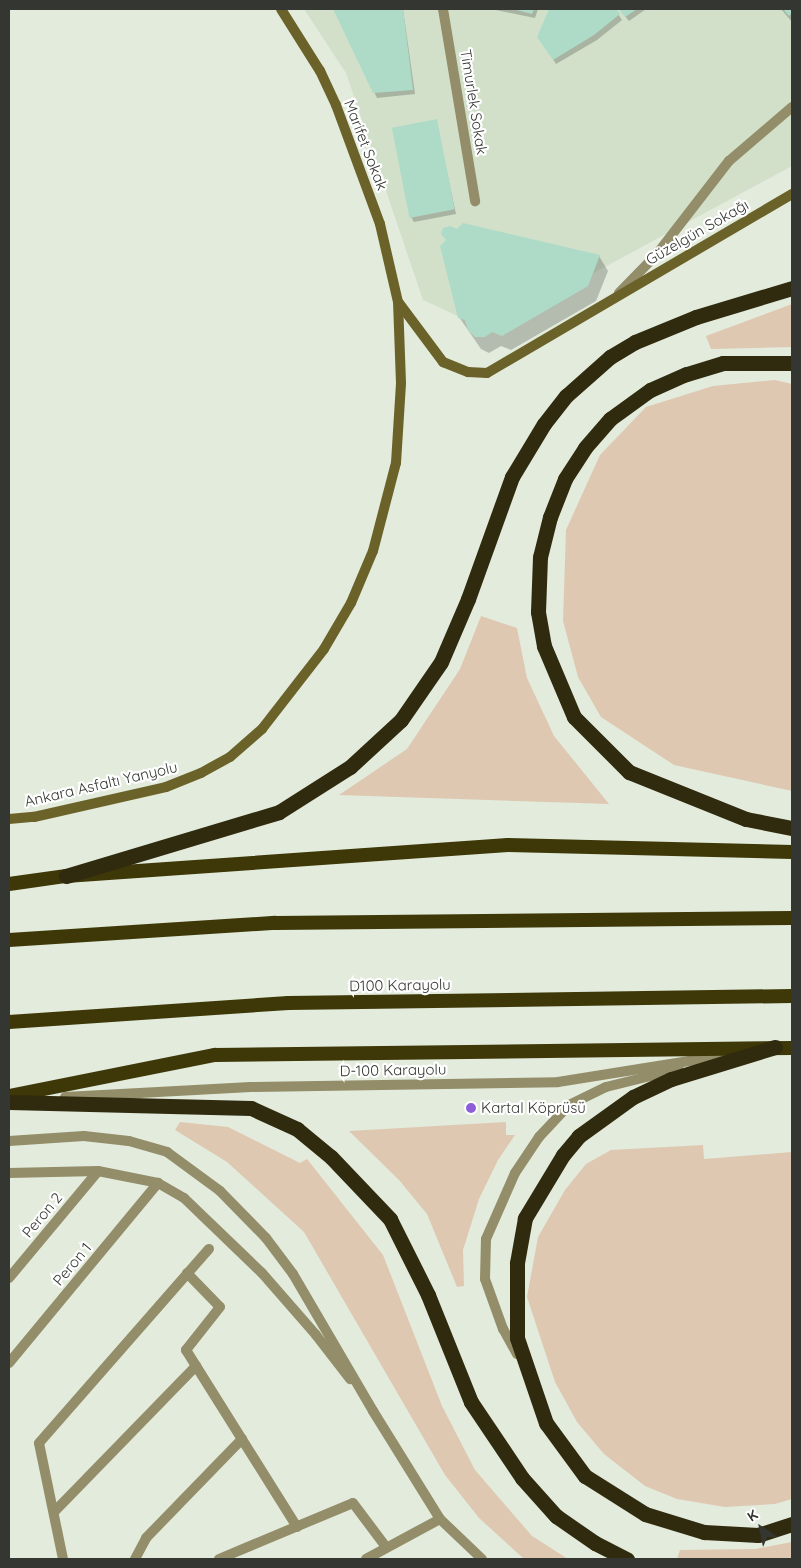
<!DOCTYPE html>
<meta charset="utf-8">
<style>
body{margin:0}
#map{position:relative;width:801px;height:1568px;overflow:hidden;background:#e2ebdc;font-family:Quicksand,sans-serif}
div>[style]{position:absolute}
.built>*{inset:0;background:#d2e0ca}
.green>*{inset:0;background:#dfc8b1}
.shadow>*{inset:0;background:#0003}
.building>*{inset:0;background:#aedbc7;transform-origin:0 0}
.service>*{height:10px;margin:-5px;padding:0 5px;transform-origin:5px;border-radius:5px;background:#938d69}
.minor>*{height:10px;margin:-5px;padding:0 5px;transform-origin:5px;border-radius:5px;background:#938d69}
.tertiary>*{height:10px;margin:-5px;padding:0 5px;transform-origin:5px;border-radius:5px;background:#938d69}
.secondary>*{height:10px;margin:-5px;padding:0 5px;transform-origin:5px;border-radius:5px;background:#6b6229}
.trunk>*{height:14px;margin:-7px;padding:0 7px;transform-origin:7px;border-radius:7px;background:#3e3808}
.motorway>*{height:15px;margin:-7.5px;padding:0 7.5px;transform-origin:7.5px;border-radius:7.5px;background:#302b0e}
.dots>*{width:14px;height:14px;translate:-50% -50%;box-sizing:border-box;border:2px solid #fff;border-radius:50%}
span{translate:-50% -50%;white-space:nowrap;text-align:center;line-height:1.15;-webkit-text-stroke:4.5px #fff;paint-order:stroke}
.street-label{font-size:15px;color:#333631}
.poi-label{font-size:15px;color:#333631}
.left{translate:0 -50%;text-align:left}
.frame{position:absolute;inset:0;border:10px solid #333631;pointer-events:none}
.north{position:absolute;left:736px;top:1503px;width:50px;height:50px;-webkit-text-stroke:4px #fff;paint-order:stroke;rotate:326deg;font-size:14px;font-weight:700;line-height:20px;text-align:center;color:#333631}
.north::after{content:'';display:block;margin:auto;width:18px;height:22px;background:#333631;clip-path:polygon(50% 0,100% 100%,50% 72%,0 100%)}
</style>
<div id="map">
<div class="built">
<div style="clip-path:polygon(304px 9px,792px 9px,792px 166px,488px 330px,423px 300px,346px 73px)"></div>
</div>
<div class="green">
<div style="clip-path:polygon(792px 304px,792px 347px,711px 349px,706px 336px)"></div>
<div style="clip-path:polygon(775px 380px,792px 384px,792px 791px,674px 765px,601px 717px,578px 677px,563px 621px,566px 530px,600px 455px,646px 407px,713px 386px)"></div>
<div style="clip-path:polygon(481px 616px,517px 628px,527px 678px,554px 736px,609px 804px,339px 795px,407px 749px,460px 669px)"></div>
<div style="clip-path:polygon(180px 1122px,228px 1127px,300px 1163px,307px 1159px,383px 1255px,442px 1406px,475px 1470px,532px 1536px,568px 1559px,524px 1559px,479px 1518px,445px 1475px,304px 1232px,227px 1162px,175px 1130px)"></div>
<div style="clip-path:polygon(506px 1122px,506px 1135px,515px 1135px,498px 1160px,479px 1199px,463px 1250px,464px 1286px,457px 1287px,427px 1214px,399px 1180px,349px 1131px)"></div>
<div style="clip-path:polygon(703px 1145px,704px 1159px,792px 1152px,792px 1499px,775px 1504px,725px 1507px,677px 1499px,645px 1486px,604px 1454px,577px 1422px,555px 1382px,527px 1297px,538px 1237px,565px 1190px,586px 1164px,611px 1150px)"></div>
<div style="clip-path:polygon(792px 1542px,792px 1559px,677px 1559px,680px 1550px,755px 1549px)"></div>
</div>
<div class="shadow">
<div style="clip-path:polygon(334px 9px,403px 9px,415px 94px,377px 98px)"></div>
<div style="clip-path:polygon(491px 9px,538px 9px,535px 18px)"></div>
<div style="clip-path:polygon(550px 9px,615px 9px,622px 20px,597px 40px,556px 64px,539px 37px)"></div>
<div style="clip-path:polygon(619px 9px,646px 9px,629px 21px)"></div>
<div style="clip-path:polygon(781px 9px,792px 9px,792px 22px)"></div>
<div style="clip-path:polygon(436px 121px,456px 214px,414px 222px,411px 217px)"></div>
<div style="clip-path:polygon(457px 230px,599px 256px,608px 271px,596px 301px,511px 350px,501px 346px,489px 353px,481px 349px,459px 317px)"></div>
</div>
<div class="building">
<div style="clip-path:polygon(333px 9px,403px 9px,413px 90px,373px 93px)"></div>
<div style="clip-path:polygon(513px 9px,534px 9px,532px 14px)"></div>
<div style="clip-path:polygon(549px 9px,616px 9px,620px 14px,594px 35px,553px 60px,537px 37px)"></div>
<div style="clip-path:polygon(619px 9px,637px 9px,625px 17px)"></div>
<div style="clip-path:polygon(783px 9px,792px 9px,792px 13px,789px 16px)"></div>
<div style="left:437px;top:119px;width:92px;height:46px;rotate:79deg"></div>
<div style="clip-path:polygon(463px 223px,600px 255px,588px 286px,502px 336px,492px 332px,485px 337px,475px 337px,468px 330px,465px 320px,458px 318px,440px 246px,446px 240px,441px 234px,443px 228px,450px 226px,457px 229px)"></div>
</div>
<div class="service">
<div style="left:65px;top:1097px;width:186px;rotate:-3.1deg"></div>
<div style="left:251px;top:1087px;width:307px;rotate:-0.9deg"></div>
<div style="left:558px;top:1082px;width:177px;rotate:-9.1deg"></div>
<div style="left:9px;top:1141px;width:75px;rotate:-3.8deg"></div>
<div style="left:84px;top:1136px;width:45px;rotate:6.3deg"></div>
<div style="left:129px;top:1141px;width:40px;rotate:16deg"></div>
<div style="left:167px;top:1152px;width:66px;rotate:36.3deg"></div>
<div style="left:220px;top:1191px;width:66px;rotate:45.6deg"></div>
<div style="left:266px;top:1238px;width:45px;rotate:53.1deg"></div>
<div style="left:293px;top:1274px;width:159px;rotate:59.7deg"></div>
<div style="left:9px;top:1173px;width:89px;rotate:-1.3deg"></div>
<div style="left:98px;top:1171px;width:61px;rotate:11.3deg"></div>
<div style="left:158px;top:1183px;width:30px;rotate:30deg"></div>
<div style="left:184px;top:1198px;width:108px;rotate:43.9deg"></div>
<div style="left:262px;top:1273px;width:82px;rotate:48.9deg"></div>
<div style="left:316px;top:1335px;width:56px;rotate:52.3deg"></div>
<div style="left:187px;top:1273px;width:47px;rotate:45.9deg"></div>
<div style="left:220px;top:1307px;width:55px;rotate:128.3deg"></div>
<div style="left:186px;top:1350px;width:209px;rotate:57.9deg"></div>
<div style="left:9px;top:1278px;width:139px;rotate:-50.2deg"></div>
<div style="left:517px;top:1354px;width:29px;rotate:-119deg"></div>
<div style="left:503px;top:1329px;width:53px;rotate:-109.8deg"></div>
<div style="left:485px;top:1279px;width:40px;rotate:-88.6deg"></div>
<div style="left:486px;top:1239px;width:72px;rotate:-66.3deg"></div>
<div style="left:515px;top:1173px;width:43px;rotate:-56.3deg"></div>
<div style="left:539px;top:1137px;width:44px;rotate:-46.8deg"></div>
<div style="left:569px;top:1105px;width:41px;rotate:-25.9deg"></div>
<div style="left:606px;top:1087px;width:75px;rotate:-13.9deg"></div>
<div style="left:9px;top:1363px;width:234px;rotate:-50.4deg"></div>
<div style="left:54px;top:1512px;width:204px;rotate:-45.8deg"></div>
<div style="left:63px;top:1559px;width:118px;rotate:-101.7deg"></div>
<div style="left:39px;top:1443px;width:258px;rotate:-48.8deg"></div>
<div style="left:135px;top:1559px;width:24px;rotate:-62deg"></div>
<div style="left:146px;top:1538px;width:138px;rotate:-45.9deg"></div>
<div style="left:219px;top:1559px;width:145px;rotate:-22.7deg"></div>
<div style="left:353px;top:1503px;width:55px;rotate:53.1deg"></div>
<div style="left:366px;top:1559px;width:84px;rotate:-28.4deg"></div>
</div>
<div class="minor">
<div style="left:443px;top:9px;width:195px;rotate:80.5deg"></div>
<div style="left:619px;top:293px;width:54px;rotate:-45.7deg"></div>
<div style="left:657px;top:254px;width:118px;rotate:-52.3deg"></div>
<div style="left:729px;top:161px;width:83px;rotate:-40.6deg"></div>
</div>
<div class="tertiary">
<div style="left:373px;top:1411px;width:127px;rotate:58.2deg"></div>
<div style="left:440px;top:1519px;width:58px;rotate:43.6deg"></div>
</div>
<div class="secondary">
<div style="left:399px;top:303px;width:74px;rotate:53.3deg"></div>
<div style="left:443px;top:362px;width:27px;rotate:22deg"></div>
<div style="left:468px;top:372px;width:19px;rotate:3deg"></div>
<div style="left:487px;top:373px;width:354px;rotate:-30.4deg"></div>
<div style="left:9px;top:819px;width:25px;rotate:-5deg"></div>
<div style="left:34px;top:817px;width:135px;rotate:-12.8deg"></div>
<div style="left:166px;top:787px;width:38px;rotate:-22deg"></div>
<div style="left:201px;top:773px;width:33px;rotate:-29deg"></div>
<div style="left:230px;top:757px;width:43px;rotate:-41.2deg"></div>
<div style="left:262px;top:729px;width:101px;rotate:-52.2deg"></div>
<div style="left:324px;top:649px;width:53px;rotate:-59.6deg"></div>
<div style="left:351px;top:603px;width:56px;rotate:-67.1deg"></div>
<div style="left:373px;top:551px;width:91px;rotate:-75.4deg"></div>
<div style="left:396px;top:463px;width:80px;rotate:-86.4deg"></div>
<div style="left:401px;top:383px;width:81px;rotate:-92.1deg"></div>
<div style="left:398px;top:302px;width:80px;rotate:-103deg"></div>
<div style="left:380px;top:224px;width:127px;rotate:-110.3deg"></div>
<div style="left:336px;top:105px;width:38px;rotate:-115deg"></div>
<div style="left:320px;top:71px;width:73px;rotate:-122.2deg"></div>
</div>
<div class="trunk">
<div style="left:9px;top:884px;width:58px;rotate:-8deg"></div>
<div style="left:66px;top:876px;width:443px;rotate:-4deg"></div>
<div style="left:508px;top:845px;width:284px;rotate:1.4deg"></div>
<div style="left:9px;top:940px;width:267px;rotate:-3.7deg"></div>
<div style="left:275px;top:923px;width:517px;rotate:-0.55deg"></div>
<div style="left:9px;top:1022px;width:280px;rotate:-3.9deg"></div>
<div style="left:288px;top:1003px;width:504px;rotate:-0.8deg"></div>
<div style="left:9px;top:1096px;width:210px;rotate:-11.3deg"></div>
<div style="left:215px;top:1055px;width:577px;rotate:-0.7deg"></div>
</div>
<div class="motorway">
<div style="left:792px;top:363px;width:69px;rotate:180deg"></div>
<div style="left:723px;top:363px;width:39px;rotate:163deg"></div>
<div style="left:686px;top:374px;width:39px;rotate:156deg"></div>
<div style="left:650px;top:390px;width:49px;rotate:144.1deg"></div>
<div style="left:610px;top:419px;width:38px;rotate:131deg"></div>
<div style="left:585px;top:448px;width:37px;rotate:123deg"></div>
<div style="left:565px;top:479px;width:41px;rotate:111.5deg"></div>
<div style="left:550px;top:517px;width:41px;rotate:104deg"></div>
<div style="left:540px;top:557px;width:55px;rotate:92.1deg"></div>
<div style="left:538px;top:612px;width:35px;rotate:80deg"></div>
<div style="left:544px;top:646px;width:77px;rotate:67.1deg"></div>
<div style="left:574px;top:717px;width:78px;rotate:45deg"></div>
<div style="left:629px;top:772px;width:126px;rotate:21.9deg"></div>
<div style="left:746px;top:819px;width:47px;rotate:11.1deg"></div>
<div style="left:66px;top:876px;width:222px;rotate:-16.7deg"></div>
<div style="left:279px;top:812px;width:84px;rotate:-32.4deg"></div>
<div style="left:350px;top:767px;width:69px;rotate:-42.7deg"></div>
<div style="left:401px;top:720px;width:70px;rotate:-55.4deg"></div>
<div style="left:441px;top:662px;width:69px;rotate:-66.8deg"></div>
<div style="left:468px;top:599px;width:130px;rotate:-70.2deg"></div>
<div style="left:512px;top:477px;width:62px;rotate:-58.9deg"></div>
<div style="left:544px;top:424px;width:36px;rotate:-52deg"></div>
<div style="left:566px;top:396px;width:59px;rotate:-41.6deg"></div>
<div style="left:610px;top:357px;width:29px;rotate:-31deg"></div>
<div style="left:635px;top:342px;width:66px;rotate:-22.3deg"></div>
<div style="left:696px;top:317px;width:100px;rotate:-16.8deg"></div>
<div style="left:775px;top:1047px;width:109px;rotate:162.9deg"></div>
<div style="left:671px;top:1079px;width:42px;rotate:154.7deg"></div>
<div style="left:633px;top:1097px;width:67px;rotate:144.2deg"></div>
<div style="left:579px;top:1136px;width:25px;rotate:130deg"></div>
<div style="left:563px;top:1155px;width:74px;rotate:121.1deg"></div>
<div style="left:525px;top:1218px;width:46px;rotate:100.1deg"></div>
<div style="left:517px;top:1263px;width:75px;rotate:90deg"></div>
<div style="left:517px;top:1338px;width:90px;rotate:71.2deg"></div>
<div style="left:546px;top:1423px;width:66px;rotate:53.7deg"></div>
<div style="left:585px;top:1476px;width:71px;rotate:32.3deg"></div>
<div style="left:645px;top:1514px;width:62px;rotate:17deg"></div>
<div style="left:704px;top:1532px;width:54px;rotate:3.2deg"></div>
<div style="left:758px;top:1535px;width:36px;rotate:-18deg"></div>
<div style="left:9px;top:1102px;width:242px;rotate:1.4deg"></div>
<div style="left:251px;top:1108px;width:51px;rotate:24.5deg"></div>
<div style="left:297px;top:1129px;width:44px;rotate:39.5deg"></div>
<div style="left:331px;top:1157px;width:86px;rotate:46.4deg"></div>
<div style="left:390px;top:1219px;width:85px;rotate:63.4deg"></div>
<div style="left:428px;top:1295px;width:115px;rotate:68.1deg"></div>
<div style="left:471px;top:1402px;width:92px;rotate:56.1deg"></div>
<div style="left:522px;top:1478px;width:51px;rotate:48.2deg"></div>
<div style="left:556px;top:1516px;width:47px;rotate:34.7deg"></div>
<div style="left:595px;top:1543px;width:36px;rotate:27deg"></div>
</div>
<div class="dots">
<div style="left:471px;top:1108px;background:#8c5fd9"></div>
</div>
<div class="street-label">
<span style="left:474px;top:102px;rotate:81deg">Timurlek Sokak</span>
<span style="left:366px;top:145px;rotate:69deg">Marifet Sokak</span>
<span style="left:697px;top:232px;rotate:-30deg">Güzelgün Sokağı</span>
<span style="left:101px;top:784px;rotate:-13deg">Ankara Asfaltı Yanyolu</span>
<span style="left:400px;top:985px;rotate:-1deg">D100 Karayolu</span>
<span style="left:393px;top:1070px;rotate:-1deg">D-100 Karayolu</span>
<span style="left:42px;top:1215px;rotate:-50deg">Peron 2</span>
<span style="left:72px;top:1264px;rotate:-50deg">Peron 1</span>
</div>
<div class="poi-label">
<span class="left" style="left:481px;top:1108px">Kartal Köprüsü</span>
</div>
<div class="frame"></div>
<div class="north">K</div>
</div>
